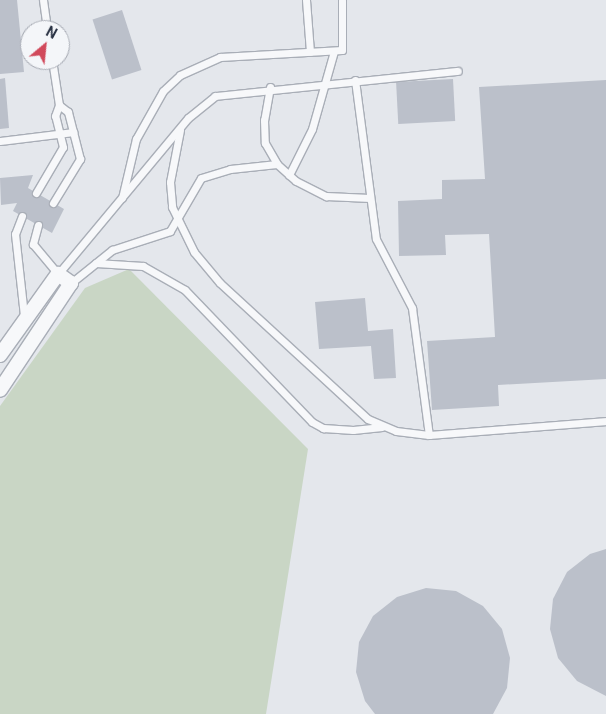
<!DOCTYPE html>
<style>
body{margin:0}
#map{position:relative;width:606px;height:714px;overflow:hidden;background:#e4e7ec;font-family:Roboto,sans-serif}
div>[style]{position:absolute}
.green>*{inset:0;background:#c9d6c5}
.building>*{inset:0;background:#bbc0ca;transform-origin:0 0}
.roads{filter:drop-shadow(1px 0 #a9aeb7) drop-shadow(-1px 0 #a9aeb7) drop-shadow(0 1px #a9aeb7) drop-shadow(0 -1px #a9aeb7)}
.service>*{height:7px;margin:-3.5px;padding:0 3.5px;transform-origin:3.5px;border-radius:3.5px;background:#f7f8fa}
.minor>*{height:14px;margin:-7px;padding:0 7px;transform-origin:7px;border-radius:7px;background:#f7f8fa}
span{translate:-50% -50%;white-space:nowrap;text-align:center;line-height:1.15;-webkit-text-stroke:4.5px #f4f6f9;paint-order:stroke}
.north{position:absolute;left:20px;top:20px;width:50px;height:50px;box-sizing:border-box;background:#f4f6f9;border:1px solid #a4a8b1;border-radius:50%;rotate:28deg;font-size:14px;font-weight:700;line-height:20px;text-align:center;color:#2b3445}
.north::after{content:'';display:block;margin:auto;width:18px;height:22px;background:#d1495b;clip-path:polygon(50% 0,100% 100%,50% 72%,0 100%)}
</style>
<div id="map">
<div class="green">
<div style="clip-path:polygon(129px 269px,308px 449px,266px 714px,0 714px,0 406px,85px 288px)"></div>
</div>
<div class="building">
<div style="clip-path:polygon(0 0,17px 0,24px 72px,0 74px)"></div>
<div style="left:122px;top:10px;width:63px;height:31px;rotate:72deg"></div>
<div style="clip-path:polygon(5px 78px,9px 128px,0 129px,0 79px)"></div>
<div style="left:453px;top:79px;width:42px;height:57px;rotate:87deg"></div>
<div style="clip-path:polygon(606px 80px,606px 379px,498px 385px,499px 406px,432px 410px,427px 341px,495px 337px,489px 234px,445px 235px,446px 255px,399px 256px,398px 201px,442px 199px,442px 180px,485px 179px,479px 87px)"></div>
<div style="clip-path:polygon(33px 175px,28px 188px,64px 209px,52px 233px,13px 211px,17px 203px,1px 205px,0 178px)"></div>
<div style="clip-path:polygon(365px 298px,368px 331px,393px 329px,396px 378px,374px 379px,371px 346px,319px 349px,315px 302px)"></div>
<div style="clip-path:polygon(606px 549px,606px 696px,577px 681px,558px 658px,550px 629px,553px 599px,567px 572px,590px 554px)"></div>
<div style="clip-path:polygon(426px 588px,456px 591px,483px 606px,502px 629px,510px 658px,507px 688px,493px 714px,375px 714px,365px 701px,356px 672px,359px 642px,373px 616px,397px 597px)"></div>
</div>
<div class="roads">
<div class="service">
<div style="left:43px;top:0;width:30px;rotate:82deg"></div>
<div style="left:306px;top:0;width:52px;rotate:85.6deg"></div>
<div style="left:355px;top:80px;width:160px;rotate:82.5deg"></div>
<div style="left:376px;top:239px;width:78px;rotate:62.4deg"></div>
<div style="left:412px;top:308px;width:128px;rotate:82.4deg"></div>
<div style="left:270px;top:87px;width:34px;rotate:100deg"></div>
<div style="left:264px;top:120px;width:23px;rotate:88deg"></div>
<div style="left:265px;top:143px;width:24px;rotate:60deg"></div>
<div style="left:277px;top:164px;width:25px;rotate:42deg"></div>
<div style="left:296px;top:181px;width:34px;rotate:27deg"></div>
<div style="left:326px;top:196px;width:44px;rotate:2.6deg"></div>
<div style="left:180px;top:130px;width:53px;rotate:100.9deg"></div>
<div style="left:170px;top:182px;width:25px;rotate:85deg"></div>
<div style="left:172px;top:207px;width:50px;rotate:63.9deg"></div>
<div style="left:194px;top:252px;width:40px;rotate:50deg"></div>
<div style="left:220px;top:283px;width:201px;rotate:42.6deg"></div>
<div style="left:368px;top:419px;width:30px;rotate:23deg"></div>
<div style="left:396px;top:431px;width:33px;rotate:7deg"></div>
<div style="left:429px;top:435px;width:178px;rotate:-4.5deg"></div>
<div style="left:0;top:141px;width:74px;rotate:-7deg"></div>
<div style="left:289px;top:175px;width:51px;rotate:-63.4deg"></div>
<div style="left:312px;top:129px;width:81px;rotate:-74.2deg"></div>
<div style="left:36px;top:193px;width:53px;rotate:-59.6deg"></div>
<div style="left:63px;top:147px;width:32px;rotate:-104deg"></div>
<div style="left:55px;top:116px;width:12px;rotate:-70deg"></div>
<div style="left:59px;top:105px;width:46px;rotate:-98.8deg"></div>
<div style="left:122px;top:198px;width:61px;rotate:-76.7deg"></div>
<div style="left:136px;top:139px;width:55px;rotate:-60.6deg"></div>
<div style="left:163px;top:91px;width:23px;rotate:-43deg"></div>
<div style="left:180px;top:75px;width:44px;rotate:-24.2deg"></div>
<div style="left:220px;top:57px;width:122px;rotate:-3.3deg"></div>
<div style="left:342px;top:50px;width:50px;rotate:-90deg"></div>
<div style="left:53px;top:203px;width:52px;rotate:-58.5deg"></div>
<div style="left:80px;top:159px;width:49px;rotate:-104.3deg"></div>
<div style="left:68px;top:112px;width:11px;rotate:-142deg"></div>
<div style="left:22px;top:216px;width:19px;rotate:111deg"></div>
<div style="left:15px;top:234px;width:82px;rotate:83.7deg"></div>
<div style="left:38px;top:225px;width:20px;rotate:105deg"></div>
<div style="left:33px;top:244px;width:39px;rotate:50deg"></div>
<div style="left:58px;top:274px;width:203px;rotate:-50.2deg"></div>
<div style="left:188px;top:118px;width:35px;rotate:-39deg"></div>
<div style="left:215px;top:96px;width:244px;rotate:-5.9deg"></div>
<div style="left:96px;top:263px;width:47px;rotate:3.7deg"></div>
<div style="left:143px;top:266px;width:48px;rotate:29.7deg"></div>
<div style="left:185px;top:290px;width:183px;rotate:46.1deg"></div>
<div style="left:312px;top:422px;width:13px;rotate:29deg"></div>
<div style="left:323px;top:428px;width:30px;rotate:4deg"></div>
<div style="left:353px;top:430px;width:29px;rotate:-6deg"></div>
<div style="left:71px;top:283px;width:53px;rotate:-38.8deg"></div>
<div style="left:112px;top:250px;width:61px;rotate:-18.1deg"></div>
<div style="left:170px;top:231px;width:61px;rotate:-59.7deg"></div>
<div style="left:201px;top:178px;width:30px;rotate:-17deg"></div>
<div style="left:230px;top:169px;width:47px;rotate:-6.1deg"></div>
</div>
<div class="minor">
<div style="left:0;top:355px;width:100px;rotate:-54.4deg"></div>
<div style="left:58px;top:274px;width:16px;rotate:35deg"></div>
<div style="left:71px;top:283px;width:128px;rotate:123.6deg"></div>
</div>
</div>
<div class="north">N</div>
</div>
